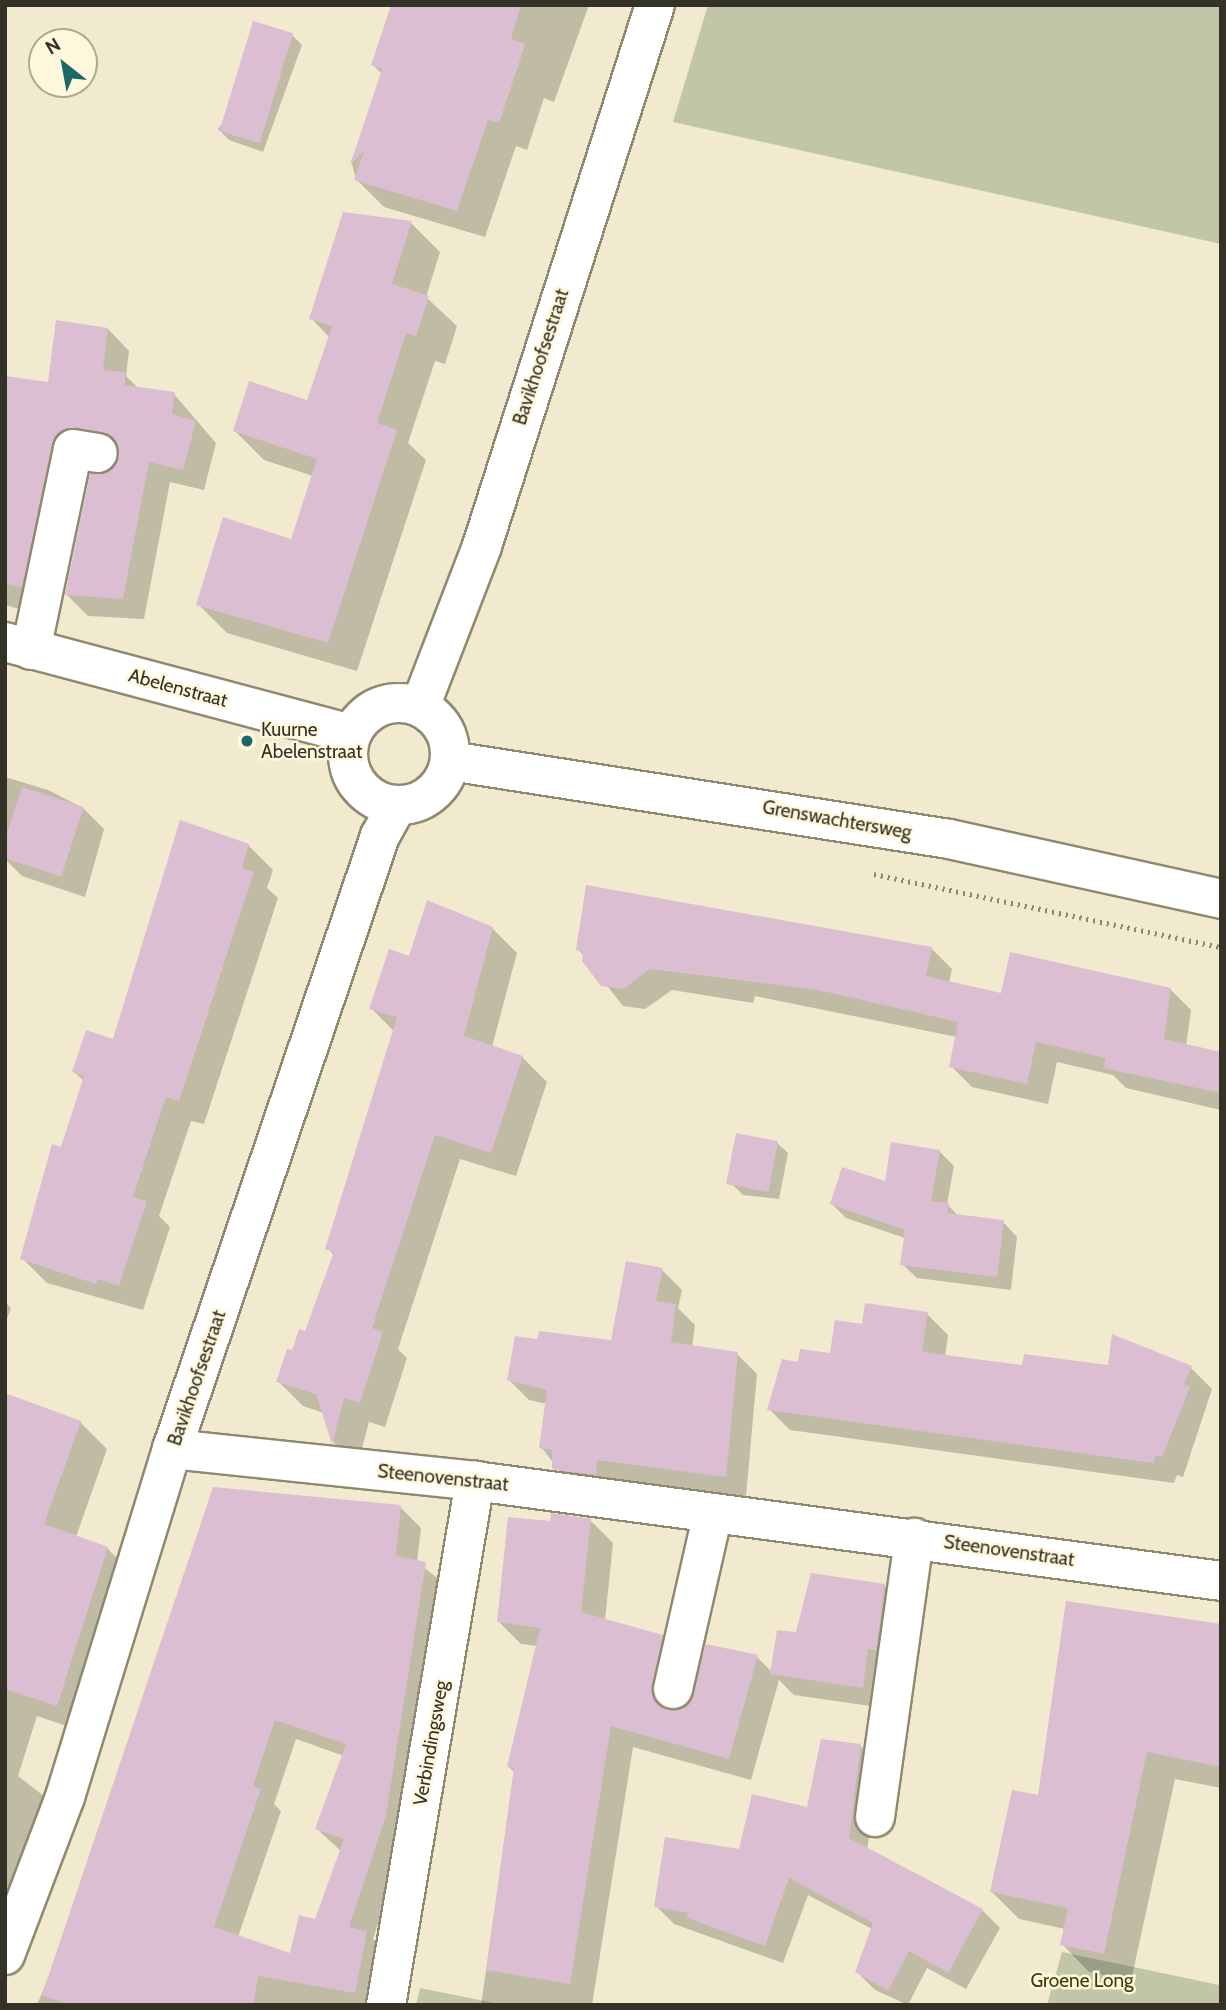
<!DOCTYPE html>
<style>
body{margin:0}
#map{position:relative;width:1226px;height:2010px;overflow:hidden;background:#f1eacf;font-family:Cabin,sans-serif}
div>[style]{position:absolute}
.green>*{inset:0;background:#c1c6a8}
.shadow>*{inset:0;background:#0003}
.building>*{inset:0;background:#dbbed2;transform-origin:0 0}
.path>*{height:4.5px;margin-top:-2.25px;transform-origin:0;background:repeating-linear-gradient(90deg,#8b8775 0 2px,transparent 0 7px)}
.roads{filter:drop-shadow(2px 0 #908971) drop-shadow(-2px 0 #908971) drop-shadow(0 2px #908971) drop-shadow(0 -2px #908971)}
.minor>*{height:38px;margin:-19px;padding:0 19px;transform-origin:19px;border-radius:19px;background:#fff}
.minor>.ring{margin:-19px;padding:0;box-sizing:content-box;background:none;border:38px solid #fff;border-radius:50%}
.dots>*{width:19px;height:19px;translate:-50% -50%;box-sizing:border-box;border:4px solid #fff7dc;border-radius:50%}
span{translate:-50% -50%;white-space:nowrap;text-align:center;line-height:1.15;-webkit-text-stroke:5px #fff7dc;paint-order:stroke}
.street-label{font-size:19px;color:#343227}
.poi-label{font-size:19px;color:#343227}
.left{translate:0 -50%;text-align:left}
.park-label{font-size:19px;color:#393e09}
.frame{position:absolute;inset:0;border:7px solid #343227;pointer-events:none}
.north{position:absolute;left:28px;top:28px;width:70px;height:70px;box-sizing:border-box;background:#fff7dc;border:2px solid #aea894;border-radius:50%;rotate:329deg;font-size:19px;font-weight:700;line-height:28px;text-align:center;color:#343227}
.north::after{content:'';display:block;margin:auto;width:24px;height:32px;background:#1a6868;clip-path:polygon(50% 0,100% 100%,50% 72%,0 100%)}
</style>
<div id="map">
<div class="green">
<div style="clip-path:polygon(708px 5px,1221px 5px,1221px 244px,673px 122px)"></div>
<div style="clip-path:polygon(1062px 1952px,1219px 1985px,1221px 1979px,1221px 2005px,1047px 2005px)"></div>
<div style="clip-path:polygon(420px 1988px,504px 2005px,416px 2005px)"></div>
</div>
<div class="shadow">
<div style="clip-path:polygon(407px 5px,589px 5px,554px 102px,544px 98px,527px 150px,516px 146px,485px 237px,384px 207px,356px 179px,352px 164px,382px 74px,373px 65px)"></div>
<div style="clip-path:polygon(292px 35px,302px 45px,263px 152px,229px 140px,218px 129px)"></div>
<div style="clip-path:polygon(411px 223px,440px 252px,426px 297px,457px 326px,445px 364px,435px 361px,408px 443px,426px 460px,357px 671px,227px 633px,198px 604px,292px 542px,313px 476px,264px 460px,235px 431px,308px 403px,330px 338px,311px 318px)"></div>
<div style="clip-path:polygon(108px 329px,129px 351px,126px 376px,139px 389px,174px 394px,216px 443px,204px 490px,170px 482px,144px 619px,88px 616px,67px 595px,107px 475px,122px 456px,86px 449px,38px 614px,5px 605px,5px 378px,49px 384px)"></div>
<div style="clip-path:polygon(5px 777px,48px 790px,83px 808px,104px 829px,85px 897px,22px 876px,5px 859px)"></div>
<div style="clip-path:polygon(248px 845px,273px 870px,267px 888px,278px 898px,204px 1124px,191px 1121px,159px 1216px,170px 1227px,143px 1310px,47px 1283px,22px 1258px,84px 1081px,74px 1072px,115px 1041px)"></div>
<div style="clip-path:polygon(492px 928px,517px 953px,492px 1047px,522px 1057px,547px 1082px,516px 1176px,460px 1159px,398px 1349px,407px 1358px,385px 1427px,369px 1422px,357px 1466px,334px 1443px,324px 1413px,303px 1406px,278px 1381px,306px 1333px,334px 1255px,327px 1248px,394px 1031px,371px 1008px,410px 958px)"></div>
<div style="clip-path:polygon(931px 948px,952px 969px,949px 983px,1002px 995px,1170px 989px,1191px 1010px,1186px 1046px,1221px 1054px,1221px 1110px,1126px 1088px,1113px 1075px,1057px 1062px,1048px 1104px,972px 1087px,951px 1066px,957px 1037px,755px 996px,753px 1003px,672px 990px,645px 1009px,623px 1006px,578px 949px)"></div>
<div style="clip-path:polygon(777px 1143px,788px 1153px,779px 1199px,743px 1195px,732px 1184px)"></div>
<div style="clip-path:polygon(939px 1151px,954px 1166px,947px 1204px,959px 1217px,1003px 1222px,1017px 1237px,1011px 1290px,917px 1278px,902px 1264px,905px 1238px,846px 1218px,832px 1204px,886px 1184px)"></div>
<div style="clip-path:polygon(662px 1270px,682px 1290px,678px 1308px,695px 1325px,692px 1347px,737px 1354px,757px 1374px,746px 1496px,617px 1479px,615px 1494px,574px 1489px,541px 1447px,547px 1404px,529px 1400px,509px 1380px,539px 1341px,612px 1342px)"></div>
<div style="clip-path:polygon(5px 1302px,11px 1308px,5px 1324px)"></div>
<div style="clip-path:polygon(927px 1314px,948px 1335px,945px 1357px,1024px 1367px,1191px 1368px,1212px 1389px,1183px 1477px,1177px 1475px,1174px 1483px,790px 1430px,769px 1409px,800px 1364px,832px 1355px,864px 1326px)"></div>
<div style="clip-path:polygon(5px 1395px,80px 1422px,107px 1449px,76px 1537px,107px 1548px,134px 1576px,84px 1732px,37px 1716px,18px 1776px,58px 1807px,5px 1945px)"></div>
<div style="clip-path:polygon(evenodd,400px 1507px,421px 1528px,417px 1562px,446px 1585px,406px 1837px,373px 1939px,387px 1953px,377px 2005px,37px 2005px,72px 1919px,400px 1507px,296px 1739px,344px 1756px,317px 1829px,341px 1851px,316px 1921px,291px 1956px,238px 1937px,281px 1811px,274px 1804px,296px 1739px)"></div>
<div style="clip-path:polygon(590px 1520px,613px 1543px,605px 1620px,662px 1636px,684px 1659px,674px 1711px,757px 1657px,772px 1672px,798px 1634px,885px 1586px,906px 1607px,884px 1708px,794px 1695px,779px 1680px,751px 1780px,633px 1747px,592px 2005px,481px 2005px,515px 1773px,509px 1767px,537px 1646px,521px 1644px,499px 1622px,552px 1523px)"></div>
<div style="clip-path:polygon(1221px 1627px,1221px 1788px,1175px 1779px,1131px 1981px,1089px 1972px,1062px 1944px,1065px 1929px,1019px 1919px,992px 1892px,1039px 1797px)"></div>
<div style="clip-path:polygon(860px 1746px,879px 1764px,867px 1850px,982px 1910px,1000px 1928px,966px 1989px,927px 1968px,908px 2005px,875px 1990px,857px 1972px,872px 1929px,808px 1895px,783px 1963px,674px 1924px,656px 1906px,809px 1809px)"></div>
</div>
<div class="building">
<div style="clip-path:polygon(391px 5px,521px 5px,511px 39px,525px 44px,523px 51px,499px 123px,488px 120px,457px 211px,354px 180px,364px 151px,350px 165px,382px 69px,371px 65px)"></div>
<div style="left:253px;top:21px;width:42px;height:115px;rotate:17deg"></div>
<div style="clip-path:polygon(343px 212px,412px 221px,392px 284px,429px 296px,416px 336px,406px 333px,377px 423px,397px 430px,328px 643px,196px 605px,223px 517px,291px 539px,317px 459px,233px 431px,249px 381px,307px 400px,332px 326px,309px 319px)"></div>
<div style="clip-path:polygon(56px 320px,108px 328px,103px 370px,125px 372px,125px 385px,175px 392px,172px 414px,196px 421px,183px 470px,149px 462px,123px 599px,65px 595px,90px 474px,106px 473px,120px 456px,111px 436px,76px 427px,57px 434px,52px 445px,22px 587px,5px 584px,5px 376px,48px 382px)"></div>
<div style="left:22px;top:787px;width:65px;height:73px;rotate:18deg"></div>
<div style="clip-path:polygon(180px 820px,249px 844px,242px 868px,254px 872px,179px 1101px,166px 1097px,133px 1197px,147px 1201px,119px 1286px,98px 1279px,96px 1284px,20px 1259px,52px 1144px,61px 1147px,84px 1076px,72px 1072px,86px 1030px,113px 1039px)"></div>
<div style="clip-path:polygon(586px 885px,932px 947px,926px 976px,1001px 993px,1010px 952px,1171px 988px,1164px 1039px,1221px 1052px,1221px 1093px,1103px 1068px,1106px 1058px,1036px 1042px,1027px 1084px,949px 1067px,958px 1022px,818px 990px,650px 969px,623px 989px,601px 986px,582px 961px,583px 952px,576px 950px)"></div>
<div style="clip-path:polygon(427px 900px,493px 927px,464px 1036px,523px 1056px,491px 1153px,435px 1135px,372px 1328px,383px 1332px,360px 1403px,344px 1398px,332px 1444px,316px 1394px,276px 1382px,287px 1349px,292px 1350px,299px 1329px,305px 1331px,334px 1252px,325px 1249px,397px 1017px,369px 1009px,389px 949px,409px 956px)"></div>
<div style="left:736px;top:1133px;width:43px;height:52px;rotate:11deg"></div>
<div style="clip-path:polygon(891px 1142px,940px 1150px,931px 1201px,949px 1203px,947px 1213px,1004px 1220px,997px 1277px,900px 1265px,905px 1230px,830px 1204px,842px 1167px,885px 1181px)"></div>
<div style="clip-path:polygon(626px 1261px,663px 1268px,656px 1301px,676px 1304px,671px 1342px,738px 1352px,726px 1477px,597px 1460px,596px 1475px,552px 1469px,552px 1450px,539px 1448px,547px 1390px,507px 1380px,515px 1336px,537px 1339px,539px 1331px,611px 1340px)"></div>
<div style="clip-path:polygon(865px 1303px,928px 1312px,922px 1352px,1022px 1365px,1024px 1354px,1108px 1365px,1112px 1334px,1192px 1366px,1184px 1384px,1190px 1387px,1162px 1457px,1156px 1455px,1153px 1463px,767px 1410px,782px 1359px,798px 1362px,800px 1349px,830px 1353px,835px 1320px,862px 1324px)"></div>
<div style="clip-path:polygon(5px 1393px,81px 1421px,44px 1524px,108px 1547px,57px 1706px,5px 1689px)"></div>
<div style="clip-path:polygon(evenodd,213px 1487px,401px 1505px,396px 1556px,426px 1562px,386px 1815px,349px 1927px,367px 1931px,355px 1993px,258px 1976px,253px 2005px,70px 2005px,42px 1995px,213px 1487px,275px 1720px,346px 1744px,315px 1829px,344px 1839px,315px 1919px,299px 1915px,290px 1953px,214px 1927px,261px 1789px,253px 1786px,275px 1720px)"></div>
<div style="clip-path:polygon(551px 1513px,591px 1519px,581px 1612px,663px 1635px,652px 1685px,659px 1705px,679px 1710px,689px 1703px,706px 1644px,758px 1655px,729px 1759px,611px 1726px,570px 1984px,486px 1970px,514px 1768px,507px 1767px,540px 1628px,497px 1622px,508px 1517px,550px 1521px)"></div>
<div style="clip-path:polygon(811px 1573px,885px 1584px,876px 1650px,868px 1649px,863px 1688px,770px 1674px,777px 1630px,796px 1632px)"></div>
<div style="clip-path:polygon(1066px 1601px,1221px 1624px,1221px 1767px,1147px 1752px,1104px 1954px,1060px 1945px,1068px 1908px,990px 1892px,1012px 1790px,1038px 1795px)"></div>
<div style="clip-path:polygon(821px 1739px,861px 1744px,849px 1838px,983px 1909px,948px 1973px,909px 1951px,888px 1991px,855px 1972px,873px 1923px,789px 1878px,765px 1946px,687px 1918px,688px 1913px,654px 1907px,665px 1837px,739px 1849px,752px 1794px,807px 1807px)"></div>
</div>
<div class="path">
<div style="left:874px;top:874px;width:355px;rotate:11.9deg"></div>
<div style="left:884px;top:2005px;width:2px"></div>
</div>
<div class="roads">
<div class="minor">
<div style="left:5px;top:642px;width:358px;rotate:14.9deg"></div>
<div style="left:31px;top:650px;width:205px;rotate:-78.2deg"></div>
<div style="left:73px;top:449px;width:25px;rotate:9deg"></div>
<div class="ring" style="left:348px;top:703px;width:64px;height:64px"></div>
<div style="left:420px;top:707px;width:173px;rotate:-68.9deg"></div>
<div style="left:482px;top:546px;width:568px;rotate:-72.27deg"></div>
<div style="left:450px;top:761px;width:505px;rotate:8.88deg"></div>
<div style="left:949px;top:839px;width:279px;rotate:12.4deg"></div>
<div style="left:172px;top:1449px;width:305px;rotate:6deg"></div>
<div style="left:475px;top:1481px;width:753px;rotate:7.63deg"></div>
<div style="left:673px;top:1689px;width:180px;rotate:-77.2deg"></div>
<div style="left:875px;top:1817px;width:282px;rotate:-82deg"></div>
<div style="left:5px;top:1955px;width:169px;rotate:-69.2deg"></div>
<div style="left:65px;top:1797px;width:364px;rotate:-72.9deg"></div>
<div style="left:172px;top:1449px;width:647px;rotate:-71.26deg"></div>
<div style="left:380px;top:836px;width:35px;rotate:-61deg"></div>
<div style="left:386px;top:2005px;width:532px;rotate:-80.36deg"></div>
</div>
</div>
<div class="dots">
<div style="left:247px;top:741px;background:#1a6868"></div>
</div>
<div class="street-label">
<span style="left:541px;top:357px;rotate:-72deg">Bavikhoofsestraat</span>
<span style="left:178px;top:688px;rotate:15deg">Abelenstraat</span>
<span style="left:837px;top:820px;rotate:10deg">Grenswachtersweg</span>
<span style="left:197px;top:1378px;rotate:-71deg">Bavikhoofsestraat</span>
<span style="left:443px;top:1478px;rotate:6deg">Steenovenstraat</span>
<span style="left:1009px;top:1551px;rotate:8deg">Steenovenstraat</span>
<span style="left:431px;top:1743px;rotate:-80deg">Verbindingsweg</span>
</div>
<div class="poi-label">
<span class="left" style="left:261px;top:741px">Kuurne<br>Abelenstraat</span>
</div>
<div class="park-label">
<span style="left:1082px;top:1981px">Groene Long</span>
</div>
<div class="frame"></div>
<div class="north">N</div>
</div>
